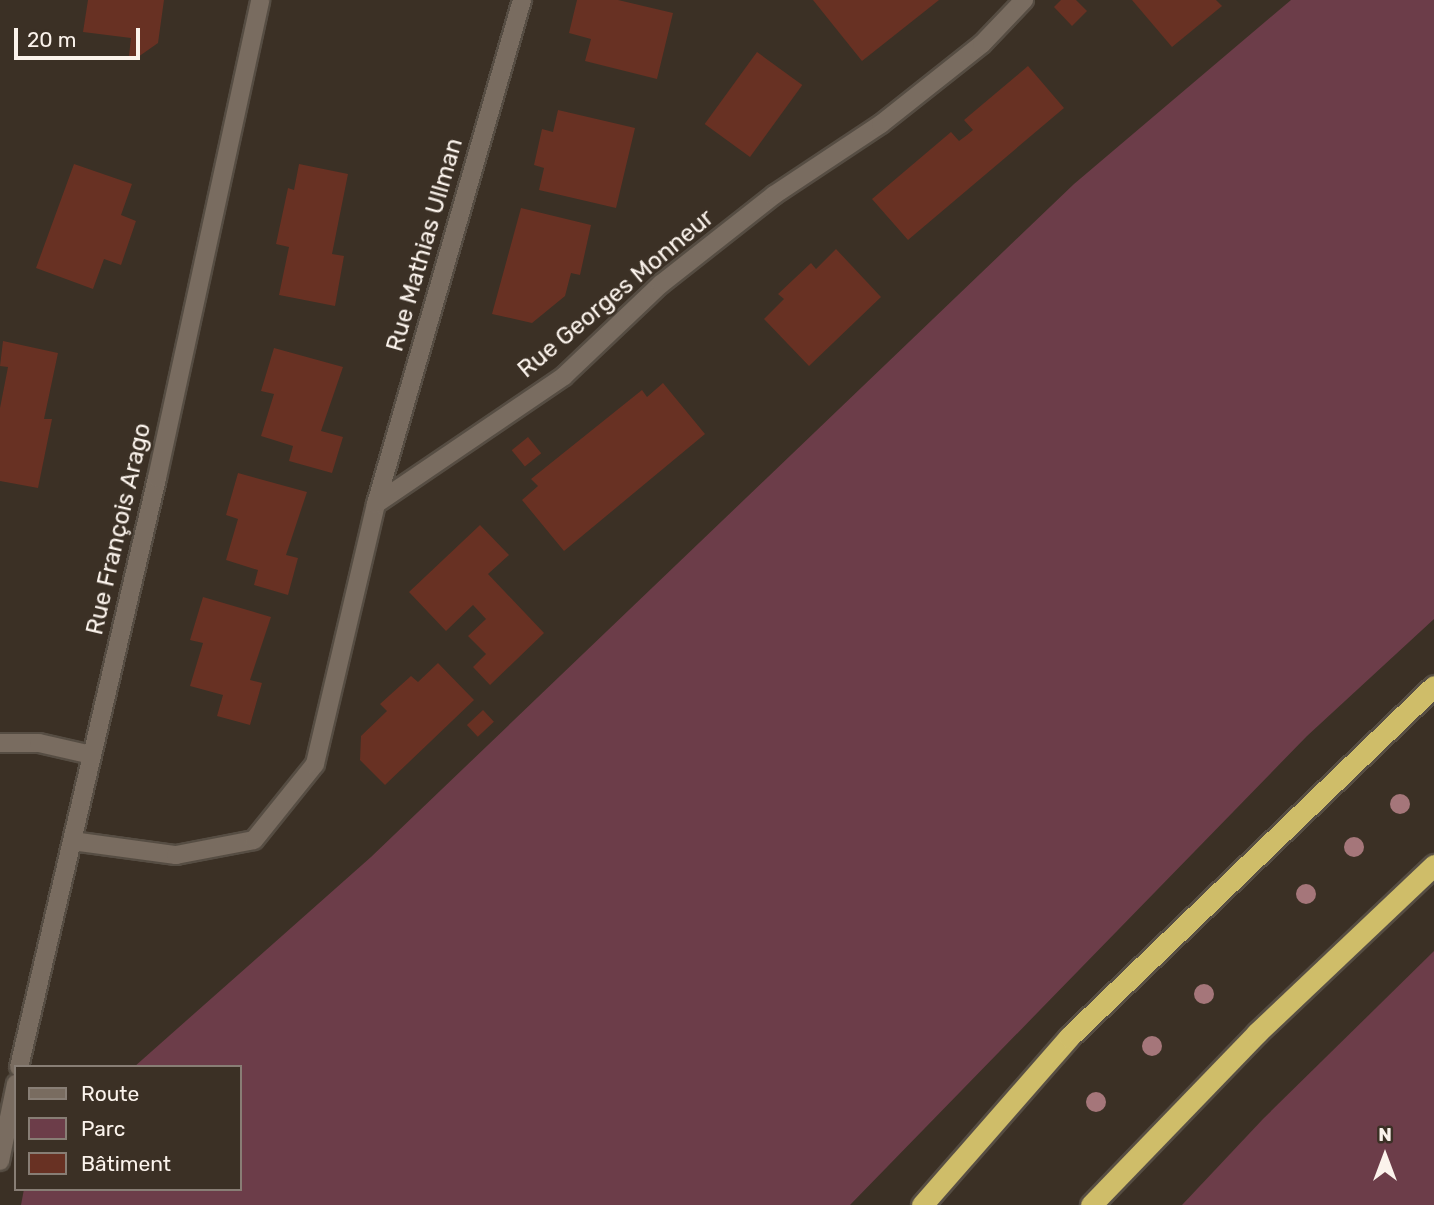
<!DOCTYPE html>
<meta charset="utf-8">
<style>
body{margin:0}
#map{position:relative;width:1434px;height:1205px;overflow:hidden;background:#3b3025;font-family:Rubik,sans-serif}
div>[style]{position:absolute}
.green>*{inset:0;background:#6c3d49}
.building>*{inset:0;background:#683123;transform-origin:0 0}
.roads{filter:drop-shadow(2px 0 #564d43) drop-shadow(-2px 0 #564d43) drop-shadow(0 2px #564d43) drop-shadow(0 -2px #564d43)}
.minor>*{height:18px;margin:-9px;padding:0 9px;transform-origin:9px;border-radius:9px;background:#796c60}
.highway>*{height:21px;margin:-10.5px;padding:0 10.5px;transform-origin:10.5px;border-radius:10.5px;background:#cfbd69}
.trees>*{width:20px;height:20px;margin:-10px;border-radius:50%;background:#a5767a}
span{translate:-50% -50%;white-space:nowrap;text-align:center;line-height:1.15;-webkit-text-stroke:5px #3b3025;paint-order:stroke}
.street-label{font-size:24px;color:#fbf3ec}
.legend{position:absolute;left:14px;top:1065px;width:228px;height:126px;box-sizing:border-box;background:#3b3025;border:2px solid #887e75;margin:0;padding:9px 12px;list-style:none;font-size:21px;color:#fbf3ec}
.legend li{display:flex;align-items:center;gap:14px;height:35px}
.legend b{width:35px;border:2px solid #887e75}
.north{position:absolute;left:1350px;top:1121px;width:70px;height:70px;-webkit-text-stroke:5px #3b3025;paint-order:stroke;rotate:0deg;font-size:19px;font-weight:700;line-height:28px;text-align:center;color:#fbf3ec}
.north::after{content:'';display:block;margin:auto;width:24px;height:32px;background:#fbf3ec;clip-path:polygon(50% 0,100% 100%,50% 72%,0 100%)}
.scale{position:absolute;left:14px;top:28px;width:126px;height:32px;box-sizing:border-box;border:4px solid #fbf3ec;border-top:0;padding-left:9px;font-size:21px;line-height:24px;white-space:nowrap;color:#fbf3ec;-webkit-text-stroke:5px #3b3025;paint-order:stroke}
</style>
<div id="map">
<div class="green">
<div style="clip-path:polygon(1291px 0,1434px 0,1434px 619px,1307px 736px,850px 1205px,21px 1205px,24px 1189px,240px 1189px,240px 1067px,134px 1067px,371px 857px,1074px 184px)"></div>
<div style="clip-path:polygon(1434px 951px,1434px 1205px,1182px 1205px,1263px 1119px)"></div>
</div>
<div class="building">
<div style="clip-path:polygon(88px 0,164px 0,158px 43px,138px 57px,129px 56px,131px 38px,83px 32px)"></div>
<div style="clip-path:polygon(577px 0,618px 0,673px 13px,657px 79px,585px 61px,591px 39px,569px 33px)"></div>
<div style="clip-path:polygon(813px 0,939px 0,862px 61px)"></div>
<div style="clip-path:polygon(1061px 0,1076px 0,1087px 11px,1072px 26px,1054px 7px)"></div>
<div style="clip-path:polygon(1132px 0,1216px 0,1222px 6px,1172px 47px)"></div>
<div style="left:757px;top:52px;width:56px;height:89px;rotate:36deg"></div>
<div style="clip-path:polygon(1028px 66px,1064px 108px,908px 240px,872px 199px,951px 132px,959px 141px,967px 135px,973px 130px,964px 120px)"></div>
<div style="clip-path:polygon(558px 110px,635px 128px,616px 208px,539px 190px,544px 168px,534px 165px,542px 129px,553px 132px)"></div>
<div style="clip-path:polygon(74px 164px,132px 184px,121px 215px,136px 221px,121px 265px,104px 259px,93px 289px,36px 268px)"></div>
<div style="clip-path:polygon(299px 164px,348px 174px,332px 254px,344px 256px,335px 306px,279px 295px,289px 247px,276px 244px,288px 188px,294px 190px)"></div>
<div style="clip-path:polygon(521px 208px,591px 225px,580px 275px,571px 273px,565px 296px,532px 323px,492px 314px)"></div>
<div style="clip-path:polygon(836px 249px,881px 297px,809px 366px,764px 319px,784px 299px,778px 294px,811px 263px,816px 269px)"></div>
<div style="clip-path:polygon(3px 341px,58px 353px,44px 419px,52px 419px,38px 488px,0 481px,0 408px,8px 367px,0 366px)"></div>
<div style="clip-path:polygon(274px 348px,343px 367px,321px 431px,343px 437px,332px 473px,289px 461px,293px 446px,261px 436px,274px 394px,261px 391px)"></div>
<div style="clip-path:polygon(663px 383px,705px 434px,564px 551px,522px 500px,538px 486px,531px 479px,642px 390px,647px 397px)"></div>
<div style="left:528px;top:437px;width:21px;height:21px;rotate:51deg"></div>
<div style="clip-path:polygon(238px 473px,307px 492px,286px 555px,298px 558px,288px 595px,254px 585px,258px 570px,226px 560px,238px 519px,226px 515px)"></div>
<div style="clip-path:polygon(480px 525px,509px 555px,488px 574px,544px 633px,490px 685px,473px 667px,486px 654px,468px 636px,486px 619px,473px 605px,446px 631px,409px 592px)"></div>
<div style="clip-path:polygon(203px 597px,271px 617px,250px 680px,262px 683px,250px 725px,217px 716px,223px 695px,190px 686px,203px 643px,190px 640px)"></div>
<div style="clip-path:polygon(438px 663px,474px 700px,385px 785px,360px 760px,361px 736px,387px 711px,380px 704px,411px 676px,418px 682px)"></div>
<div style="left:483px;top:710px;width:16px;height:22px;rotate:47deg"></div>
</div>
<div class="roads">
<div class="minor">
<div style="left:376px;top:504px;width:227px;rotate:-34.2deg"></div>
<div style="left:564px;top:376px;width:134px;rotate:-43.5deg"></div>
<div style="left:661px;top:284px;width:144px;rotate:-38.2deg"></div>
<div style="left:774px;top:195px;width:128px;rotate:-33.6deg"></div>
<div style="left:881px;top:124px;width:129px;rotate:-38.4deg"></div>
<div style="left:982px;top:44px;width:61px;rotate:-46.3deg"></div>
<div style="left:0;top:743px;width:39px"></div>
<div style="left:39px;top:743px;width:54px;rotate:12.8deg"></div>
<div style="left:72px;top:841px;width:105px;rotate:7.7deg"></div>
<div style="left:176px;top:855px;width:79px;rotate:-10.9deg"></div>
<div style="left:254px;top:840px;width:97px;rotate:-51.2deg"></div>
<div style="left:315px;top:764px;width:267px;rotate:-76.8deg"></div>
<div style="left:376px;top:504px;width:525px;rotate:-73.84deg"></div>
<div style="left:19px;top:1067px;width:605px;rotate:-76.81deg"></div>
<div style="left:157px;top:478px;width:489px;rotate:-77.8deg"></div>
<div style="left:0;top:1161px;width:79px;rotate:-78.3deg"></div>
</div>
<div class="highway">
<div style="left:922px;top:1205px;width:223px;rotate:-48.8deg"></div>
<div style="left:1069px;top:1037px;width:506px;rotate:-43.88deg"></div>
<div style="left:1091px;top:1205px;width:239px;rotate:-46deg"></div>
<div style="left:1257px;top:1033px;width:244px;rotate:-43.5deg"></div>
</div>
</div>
<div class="trees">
<div style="left:1400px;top:804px"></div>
<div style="left:1354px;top:847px"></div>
<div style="left:1306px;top:894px"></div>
<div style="left:1204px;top:994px"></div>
<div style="left:1152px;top:1046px"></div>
<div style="left:1096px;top:1102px"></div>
</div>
<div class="street-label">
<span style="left:425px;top:245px;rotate:-74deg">Rue Mathias Ullman</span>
<span style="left:616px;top:294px;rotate:-40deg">Rue Georges Monneur</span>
<span style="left:119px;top:529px;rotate:-77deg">Rue François Arago</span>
</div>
<ul class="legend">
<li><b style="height:9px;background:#796c60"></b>Route</li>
<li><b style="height:19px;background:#6c3d49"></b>Parc</li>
<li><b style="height:19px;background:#683123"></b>Bâtiment</li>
</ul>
<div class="north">N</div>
<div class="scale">20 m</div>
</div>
